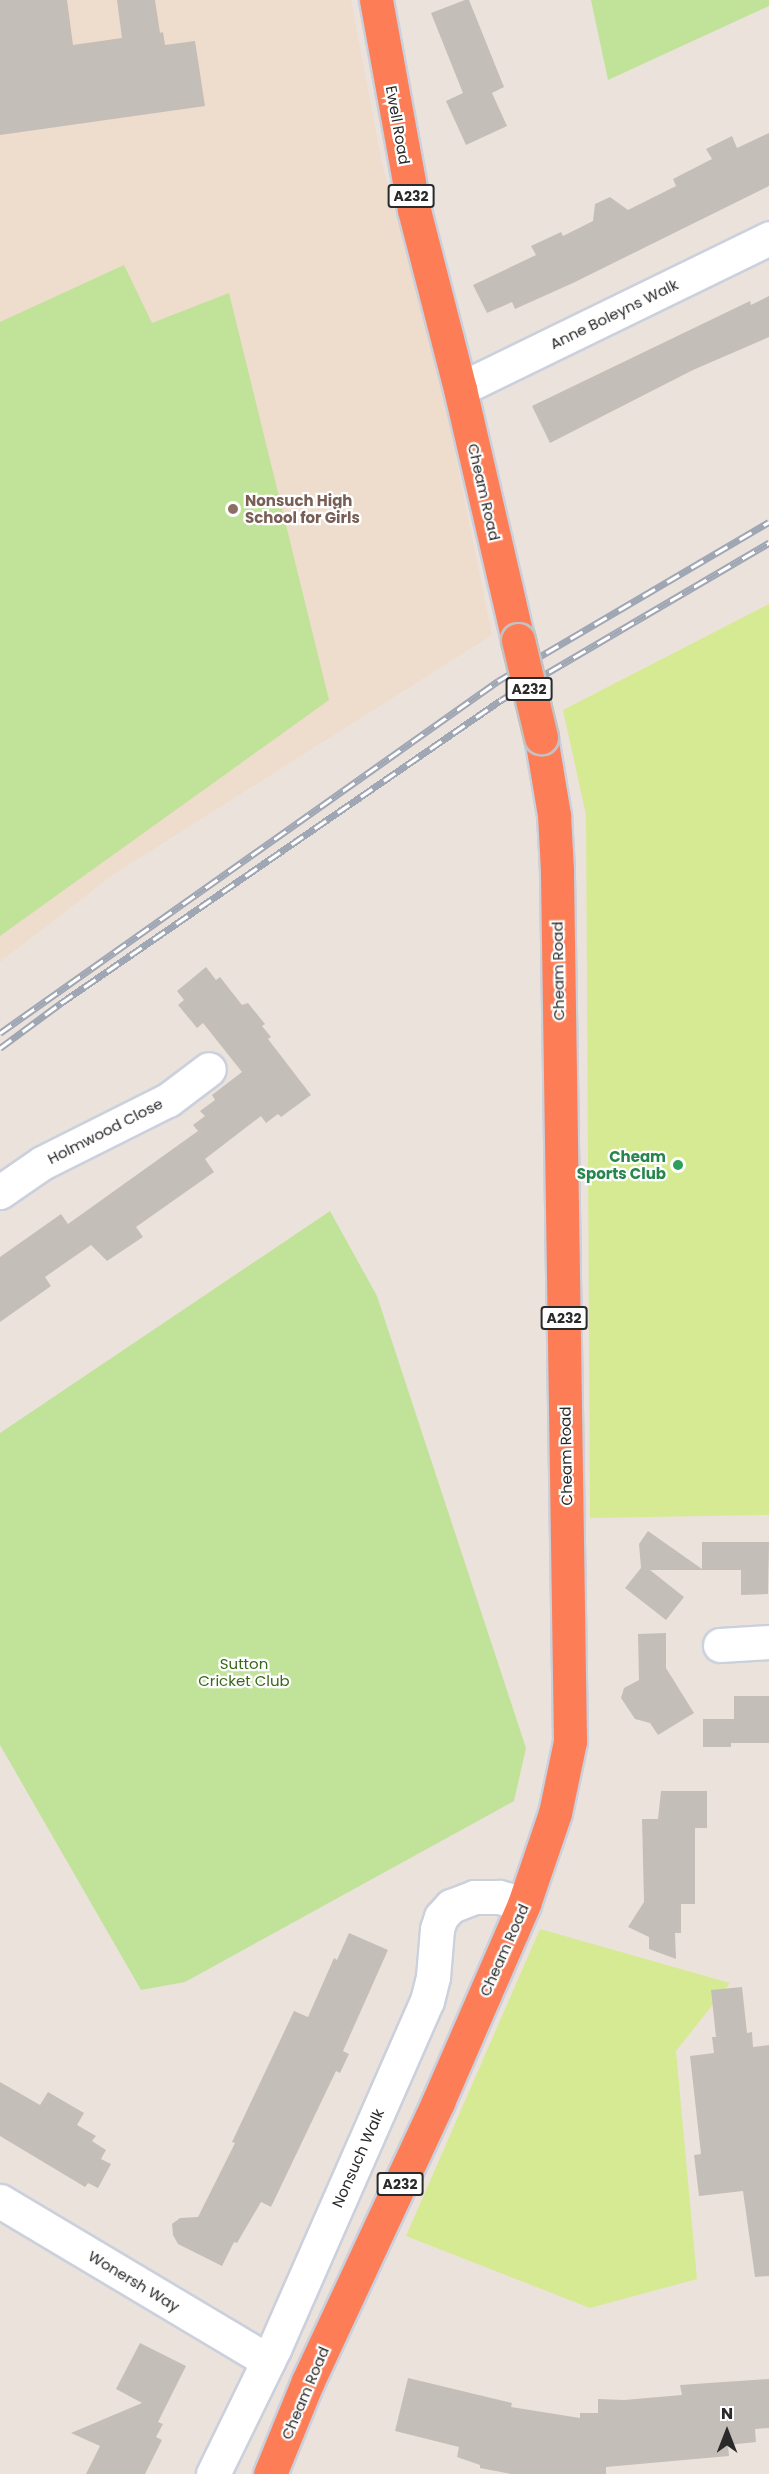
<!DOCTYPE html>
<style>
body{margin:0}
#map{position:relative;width:769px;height:2474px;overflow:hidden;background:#ece2dc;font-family:Poppins,sans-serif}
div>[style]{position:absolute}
.education>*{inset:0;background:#eedccc}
.green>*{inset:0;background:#c0e399}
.pitch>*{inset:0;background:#d6ea94}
.building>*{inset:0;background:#c4beb8}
.roads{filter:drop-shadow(2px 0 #cad1dc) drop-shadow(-2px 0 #cad1dc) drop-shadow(0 2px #cad1dc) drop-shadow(0 -2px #cad1dc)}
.minor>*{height:33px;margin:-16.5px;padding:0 16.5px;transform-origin:16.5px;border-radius:16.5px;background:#fff}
.highway>*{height:33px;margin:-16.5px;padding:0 16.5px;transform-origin:16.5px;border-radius:16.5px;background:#fd7e56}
.rail>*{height:7px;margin-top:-3.5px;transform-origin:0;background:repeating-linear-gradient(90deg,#fff 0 14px,#9fa6b4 0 28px);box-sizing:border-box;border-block:2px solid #9fa6b4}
.bridges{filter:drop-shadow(2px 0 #c3c3c3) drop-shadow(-2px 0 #c3c3c3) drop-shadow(0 2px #c3c3c3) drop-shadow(0 -2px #c3c3c3)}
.highway-bridge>*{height:33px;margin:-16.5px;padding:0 16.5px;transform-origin:16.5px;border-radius:16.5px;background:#fd7e56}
.dots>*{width:16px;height:16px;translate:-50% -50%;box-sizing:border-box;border:3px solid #fff;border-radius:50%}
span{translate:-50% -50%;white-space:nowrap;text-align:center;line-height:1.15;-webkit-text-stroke:4.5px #fff;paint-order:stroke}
.shield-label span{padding:2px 4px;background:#fff;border:2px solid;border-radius:4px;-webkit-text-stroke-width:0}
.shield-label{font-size:14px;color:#2a2a2a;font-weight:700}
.street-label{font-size:15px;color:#2a2a2a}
.education-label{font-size:15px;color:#785e54;font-weight:700}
.left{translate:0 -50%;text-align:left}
.leisure-label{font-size:15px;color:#27864d;font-weight:700}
.right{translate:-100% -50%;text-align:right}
.park-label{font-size:15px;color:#39671a}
.north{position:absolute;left:697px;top:2402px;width:60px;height:60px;-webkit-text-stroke:4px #fff;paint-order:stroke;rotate:0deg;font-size:16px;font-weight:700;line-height:24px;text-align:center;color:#2a2a2a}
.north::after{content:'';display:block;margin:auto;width:21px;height:27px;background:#2a2a2a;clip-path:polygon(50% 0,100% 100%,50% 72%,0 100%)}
</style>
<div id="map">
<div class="education">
<div style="clip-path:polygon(0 0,351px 0,382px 164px,441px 383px,492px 635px,114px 874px,0 962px)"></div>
</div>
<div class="green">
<div style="clip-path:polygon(591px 0,769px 0,769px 6px,608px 80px)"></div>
<div style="clip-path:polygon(124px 265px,152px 323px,229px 293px,329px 700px,0 936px,0 322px)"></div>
<div style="clip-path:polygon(330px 1211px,377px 1296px,526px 1748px,514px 1801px,185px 1982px,141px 1990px,0 1745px,0 1433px)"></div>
</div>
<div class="pitch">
<div style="clip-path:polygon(769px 604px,769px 1515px,590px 1518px,586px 815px,563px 710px)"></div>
<div style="clip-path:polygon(540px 1929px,730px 1983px,676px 2051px,697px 2279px,590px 2308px,406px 2236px)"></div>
</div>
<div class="building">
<div style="clip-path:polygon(0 0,67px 0,73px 45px,122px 38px,117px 0,155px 0,160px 33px,163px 32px,165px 45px,195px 41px,205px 106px,0 135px)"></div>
<div style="clip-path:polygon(465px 0,469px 0,504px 87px,492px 93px,507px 126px,466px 145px,446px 101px,463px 93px,431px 13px)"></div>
<div style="clip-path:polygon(769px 133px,769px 186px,573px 283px,515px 309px,512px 302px,487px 313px,473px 285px,536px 255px,531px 246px,561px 232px,563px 236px,593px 221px,595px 204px,610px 197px,628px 210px,676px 186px,673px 179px,712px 159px,706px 149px,732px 136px,737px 148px)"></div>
<div style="clip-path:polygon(769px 296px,769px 337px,693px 370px,550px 443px,532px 406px,750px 301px,751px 305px)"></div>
<div style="clip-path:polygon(206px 967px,216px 980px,220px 977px,242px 1005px,248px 1003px,265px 1024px,262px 1026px,271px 1037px,268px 1039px,311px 1095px,281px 1117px,278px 1114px,266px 1123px,261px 1116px,205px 1159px,214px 1172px,136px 1227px,143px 1237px,107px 1261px,91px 1245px,45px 1277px,51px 1286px,0 1322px,0 1257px,61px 1214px,68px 1224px,198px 1131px,193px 1125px,205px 1116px,200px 1111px,215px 1100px,212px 1095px,242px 1072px,203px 1023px,197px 1028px,178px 1005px,184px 1000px,177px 991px)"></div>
<div style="clip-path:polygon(648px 1531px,702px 1569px,702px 1542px,769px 1542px,768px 1594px,741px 1595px,741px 1570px,650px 1570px,684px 1597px,666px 1620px,625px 1588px,641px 1568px,639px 1544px)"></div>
<div style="clip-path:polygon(666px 1633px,666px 1668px,694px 1713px,658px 1735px,650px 1723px,635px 1719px,621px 1698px,624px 1688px,639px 1680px,638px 1634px)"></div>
<div style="clip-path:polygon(734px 1696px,769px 1696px,769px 1743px,731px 1743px,731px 1747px,703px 1747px,703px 1719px,734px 1719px)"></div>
<div style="clip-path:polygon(661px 1791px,707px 1791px,707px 1828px,695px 1828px,695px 1904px,681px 1904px,681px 1933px,675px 1933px,676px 1959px,649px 1949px,649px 1937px,628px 1927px,644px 1902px,642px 1819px,658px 1819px)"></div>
<div style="clip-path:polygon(349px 1933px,388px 1950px,343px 2051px,349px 2054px,340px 2073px,336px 2071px,271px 2207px,261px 2202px,237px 2243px,234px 2242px,222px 2266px,178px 2244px,173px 2235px,172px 2224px,180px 2218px,198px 2217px,235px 2143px,232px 2142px,294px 2011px,308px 2017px,334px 1958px,337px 1960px)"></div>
<div style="clip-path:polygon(742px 1987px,747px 2033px,752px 2032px,753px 2047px,769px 2045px,769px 2276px,755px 2277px,743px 2191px,699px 2196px,694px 2155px,701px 2154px,690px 2056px,714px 2053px,712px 2037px,716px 2037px,711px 1990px)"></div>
<div style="clip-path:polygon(0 2082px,40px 2105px,48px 2092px,84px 2113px,77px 2125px,96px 2136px,92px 2141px,106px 2150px,101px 2159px,111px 2164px,98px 2188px,88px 2183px,85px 2187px,0 2136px)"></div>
<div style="clip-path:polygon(140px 2343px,186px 2366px,158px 2422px,163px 2424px,156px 2437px,162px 2440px,145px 2474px,86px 2474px,100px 2446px,71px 2433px,142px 2403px,116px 2389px)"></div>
<div style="clip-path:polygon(408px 2378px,512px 2403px,511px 2407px,580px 2418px,580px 2413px,598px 2413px,598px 2399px,624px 2400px,682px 2395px,680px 2385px,769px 2379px,769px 2428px,755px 2429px,756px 2442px,728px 2445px,729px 2456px,606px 2467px,606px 2474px,511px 2474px,480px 2468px,480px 2465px,457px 2457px,459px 2447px,395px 2431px)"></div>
</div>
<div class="roads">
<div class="minor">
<div style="left:460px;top:389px;width:344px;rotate:-26deg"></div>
<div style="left:0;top:1192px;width:51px;rotate:-34.6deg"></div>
<div style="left:42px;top:1163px;width:141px;rotate:-26.6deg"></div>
<div style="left:168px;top:1100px;width:51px;rotate:-37.1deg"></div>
<div style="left:720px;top:1645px;width:49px;rotate:-3.5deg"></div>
<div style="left:0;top:2201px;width:312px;rotate:30.8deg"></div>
<div style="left:213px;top:2474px;width:139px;rotate:-64deg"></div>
<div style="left:274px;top:2349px;width:380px;rotate:-66.3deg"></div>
<div style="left:427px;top:2001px;width:25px;rotate:-76deg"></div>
<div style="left:433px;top:1977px;width:48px;rotate:-85.2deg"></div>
<div style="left:437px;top:1929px;width:13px;rotate:-72deg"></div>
<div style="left:441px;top:1917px;width:15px;rotate:-48deg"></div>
<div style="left:451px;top:1906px;width:25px;rotate:-21deg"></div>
<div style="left:474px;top:1897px;width:25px"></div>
<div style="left:499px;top:1897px;width:26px;rotate:16deg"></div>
</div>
<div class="highway">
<div style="left:376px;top:0;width:213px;rotate:79.7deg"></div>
<div style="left:414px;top:210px;width:185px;rotate:75.6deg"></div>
<div style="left:460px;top:389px;width:258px;rotate:77deg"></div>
<div style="left:270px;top:2474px;width:100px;rotate:-67.8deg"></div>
<div style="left:308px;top:2381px;width:308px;rotate:-65deg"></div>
<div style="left:438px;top:2102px;width:216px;rotate:-66.5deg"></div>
<div style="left:524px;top:1904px;width:96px;rotate:-71.2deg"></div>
<div style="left:555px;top:1813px;width:74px;rotate:-78.2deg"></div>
<div style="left:570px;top:1741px;width:871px;rotate:-90.86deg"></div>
<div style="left:557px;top:870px;width:55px;rotate:-93.1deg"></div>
<div style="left:554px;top:815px;width:79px;rotate:-99.5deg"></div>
</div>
</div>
<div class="rail">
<div style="left:0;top:1033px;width:610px;rotate:-35.25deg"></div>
<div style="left:498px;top:681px;width:314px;rotate:-30.4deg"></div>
<div style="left:0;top:1048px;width:76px;rotate:-36.4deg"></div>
<div style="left:61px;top:1003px;width:534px;rotate:-34.55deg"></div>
<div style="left:501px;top:700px;width:311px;rotate:-30.4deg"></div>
</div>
<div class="bridges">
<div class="highway-bridge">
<div style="left:518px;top:640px;width:100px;rotate:76.7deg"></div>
</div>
</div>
<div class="dots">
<div style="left:233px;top:509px;background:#8d6e63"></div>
<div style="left:678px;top:1165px;background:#2e9e5b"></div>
</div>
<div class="shield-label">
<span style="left:411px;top:196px">A232</span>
<span style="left:529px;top:689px">A232</span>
<span style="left:564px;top:1318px">A232</span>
<span style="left:400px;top:2184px">A232</span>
</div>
<div class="street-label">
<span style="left:398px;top:125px;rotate:80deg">Ewell Road</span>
<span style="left:614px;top:314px;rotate:-26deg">Anne Boleyns Walk</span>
<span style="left:484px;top:492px;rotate:77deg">Cheam Road</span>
<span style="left:558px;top:971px;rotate:-91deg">Cheam Road</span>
<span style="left:105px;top:1131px;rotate:-27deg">Holmwood Close</span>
<span style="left:566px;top:1456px;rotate:-91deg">Cheam Road</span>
<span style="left:504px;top:1950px;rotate:-66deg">Cheam Road</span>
<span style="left:358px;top:2158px;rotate:-66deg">Nonsuch Walk</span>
<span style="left:134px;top:2281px;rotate:31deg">Wonersh Way</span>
<span style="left:305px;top:2393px;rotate:-67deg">Cheam Road</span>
</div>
<div class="education-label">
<span class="left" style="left:245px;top:509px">Nonsuch High<br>School for Girls</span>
</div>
<div class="leisure-label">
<span class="right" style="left:666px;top:1165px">Cheam<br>Sports Club</span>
</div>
<div class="park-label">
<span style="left:244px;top:1672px">Sutton<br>Cricket Club</span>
</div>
<div class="north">N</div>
</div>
